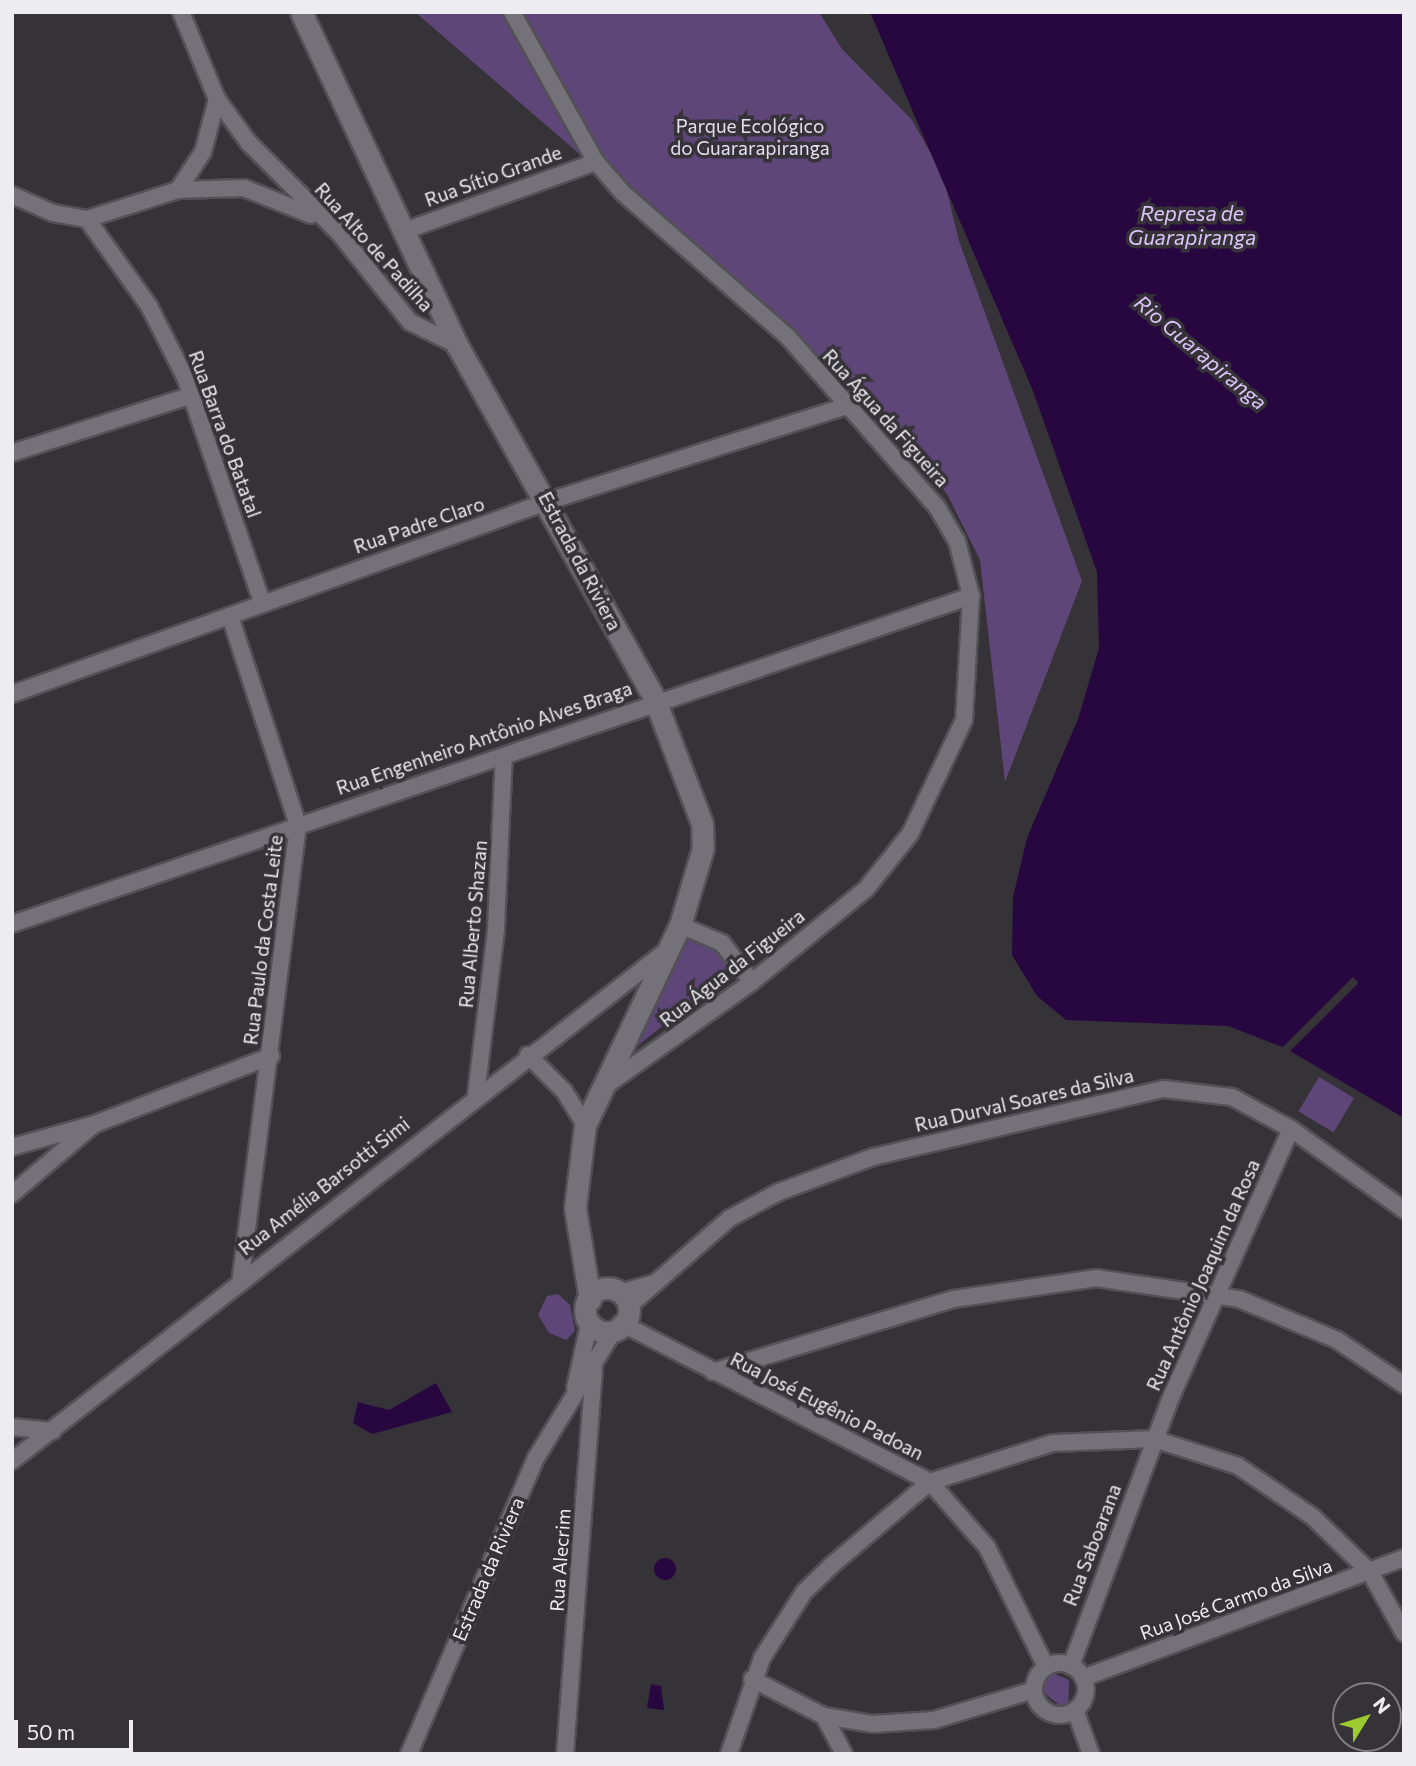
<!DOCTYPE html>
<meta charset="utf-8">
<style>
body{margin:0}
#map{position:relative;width:1416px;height:1766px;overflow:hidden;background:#353238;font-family:Commissioner,sans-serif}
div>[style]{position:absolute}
.green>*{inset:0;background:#5e4678;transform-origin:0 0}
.water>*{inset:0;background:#280741}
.round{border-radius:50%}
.pier>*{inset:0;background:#353238;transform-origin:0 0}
.roads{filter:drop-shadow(2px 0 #525156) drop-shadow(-2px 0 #525156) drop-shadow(0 2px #525156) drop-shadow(0 -2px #525156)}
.street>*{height:16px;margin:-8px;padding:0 8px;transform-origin:8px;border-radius:8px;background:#747178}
.street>.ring{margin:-8px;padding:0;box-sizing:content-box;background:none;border:16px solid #747178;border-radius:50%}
.secondary>*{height:21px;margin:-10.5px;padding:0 10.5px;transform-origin:10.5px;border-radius:10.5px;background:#747178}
.secondary>.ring{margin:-10.5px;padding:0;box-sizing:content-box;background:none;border:21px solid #747178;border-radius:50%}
span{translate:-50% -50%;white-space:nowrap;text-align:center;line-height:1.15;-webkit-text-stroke:7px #353238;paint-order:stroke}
.park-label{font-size:19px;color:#e6def1}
.street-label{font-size:19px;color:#edecf0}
.water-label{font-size:21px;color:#ddc5fb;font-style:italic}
.frame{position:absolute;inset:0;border:14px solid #edecf0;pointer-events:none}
.north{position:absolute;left:1332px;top:1682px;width:70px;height:70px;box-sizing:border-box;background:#353238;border:2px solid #7f7c82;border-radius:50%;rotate:52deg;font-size:19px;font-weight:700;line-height:28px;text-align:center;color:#edecf0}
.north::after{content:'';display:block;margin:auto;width:24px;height:32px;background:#9dca31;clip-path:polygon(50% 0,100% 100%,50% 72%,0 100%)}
.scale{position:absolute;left:14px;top:1720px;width:119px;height:32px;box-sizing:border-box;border:4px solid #edecf0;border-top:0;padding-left:9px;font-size:21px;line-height:24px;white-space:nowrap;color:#edecf0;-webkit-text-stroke:5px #353238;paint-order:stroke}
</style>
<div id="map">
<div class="green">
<div style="clip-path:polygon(415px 12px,819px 12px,842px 49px,912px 120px,943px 175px,959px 241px,1082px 581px,1005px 782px,980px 560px,948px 496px,907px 437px)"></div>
<div style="clip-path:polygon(684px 930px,721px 951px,734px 970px,618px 1061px)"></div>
<div style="left:1319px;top:1077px;width:41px;height:40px;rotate:31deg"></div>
<div style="clip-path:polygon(547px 1296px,558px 1294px,570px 1305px,575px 1331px,566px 1340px,549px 1333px,538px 1315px)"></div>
<div style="clip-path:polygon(1045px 1670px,1069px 1680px,1068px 1712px,1037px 1687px)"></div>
</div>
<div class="water">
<div style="clip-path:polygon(870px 12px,1404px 12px,1404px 1118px,1285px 1048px,1228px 1026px,1066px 1020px,1037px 996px,1012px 955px,1013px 897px,1027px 838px,1078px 719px,1099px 648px,1097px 572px,1033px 391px)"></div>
<div style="clip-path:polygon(436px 1383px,452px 1412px,372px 1434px,353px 1423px,358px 1402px,389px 1410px)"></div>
<div class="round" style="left:654px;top:1558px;width:22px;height:22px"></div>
<div style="clip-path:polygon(651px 1684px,661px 1686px,664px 1710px,647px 1708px)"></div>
</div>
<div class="pier">
<div style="left:1353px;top:977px;width:8px;height:100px;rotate:45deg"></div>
</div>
<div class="roads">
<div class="street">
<div style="left:181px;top:12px;width:94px;rotate:67.5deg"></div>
<div style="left:217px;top:99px;width:54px;rotate:54deg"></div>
<div style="left:249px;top:143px;width:127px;rotate:45deg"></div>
<div style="left:339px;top:233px;width:114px;rotate:51.4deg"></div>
<div style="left:410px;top:322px;width:52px;rotate:26.1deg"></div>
<div style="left:512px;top:12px;width:172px;rotate:60.8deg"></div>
<div style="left:596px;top:162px;width:41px;rotate:48.9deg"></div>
<div style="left:623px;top:193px;width:219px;rotate:41.1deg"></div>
<div style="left:788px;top:337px;width:226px;rotate:48.8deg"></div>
<div style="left:937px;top:507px;width:39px;rotate:60deg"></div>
<div style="left:957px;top:541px;width:57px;rotate:75.7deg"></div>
<div style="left:971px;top:596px;width:124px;rotate:93.2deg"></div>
<div style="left:964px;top:720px;width:126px;rotate:115.3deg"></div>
<div style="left:910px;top:834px;width:70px;rotate:128.7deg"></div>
<div style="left:866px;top:889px;width:147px;rotate:140.8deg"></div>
<div style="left:752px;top:982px;width:185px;rotate:144.7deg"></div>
<div style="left:178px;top:190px;width:45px;rotate:-56.7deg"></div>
<div style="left:203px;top:152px;width:55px;rotate:-75.2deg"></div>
<div style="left:12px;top:195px;width:45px;rotate:23.7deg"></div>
<div style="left:53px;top:213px;width:35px;rotate:10deg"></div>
<div style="left:87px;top:219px;width:96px;rotate:-17.7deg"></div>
<div style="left:178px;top:190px;width:66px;rotate:-1.7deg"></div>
<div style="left:244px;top:188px;width:72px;rotate:21.9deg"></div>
<div style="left:87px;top:219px;width:107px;rotate:54.5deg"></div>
<div style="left:149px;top:306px;width:80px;rotate:63.1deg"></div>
<div style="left:185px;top:377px;width:238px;rotate:71.1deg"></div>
<div style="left:404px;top:231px;width:204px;rotate:-19.8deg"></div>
<div style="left:12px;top:453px;width:190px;rotate:-17.8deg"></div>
<div style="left:230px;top:616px;width:220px;rotate:72deg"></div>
<div style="left:298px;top:825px;width:457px;rotate:97.2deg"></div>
<div style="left:12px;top:694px;width:571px;rotate:-19.77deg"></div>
<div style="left:549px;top:501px;width:309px;rotate:-17.7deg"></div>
<div style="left:12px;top:924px;width:1014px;rotate:-18.88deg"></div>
<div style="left:680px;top:925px;width:46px;rotate:23.2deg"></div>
<div style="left:722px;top:943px;width:49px;rotate:52.4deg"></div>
<div style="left:528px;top:1055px;width:51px;rotate:45deg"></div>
<div style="left:564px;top:1091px;width:40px;rotate:58deg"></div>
<div style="left:476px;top:1095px;width:167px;rotate:-83.1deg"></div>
<div style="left:496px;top:929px;width:173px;rotate:-87.4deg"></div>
<div style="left:12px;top:1147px;width:86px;rotate:-15.5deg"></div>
<div style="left:95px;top:1124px;width:189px;rotate:-21.1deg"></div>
<div style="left:12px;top:1194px;width:106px;rotate:-40.4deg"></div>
<div style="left:623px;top:1292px;width:32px;rotate:-16deg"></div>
<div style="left:629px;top:1306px;width:134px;rotate:-41.1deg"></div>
<div style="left:730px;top:1218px;width:55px;rotate:-28deg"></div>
<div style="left:779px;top:1192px;width:100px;rotate:-20.4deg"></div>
<div style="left:873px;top:1157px;width:299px;rotate:-13.2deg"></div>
<div style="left:1164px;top:1089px;width:68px;rotate:6.7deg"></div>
<div style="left:1232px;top:1097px;width:67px;rotate:28.5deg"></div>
<div style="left:1291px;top:1129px;width:139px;rotate:35.6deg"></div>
<div style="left:621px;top:1323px;width:348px;rotate:27.2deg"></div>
<div style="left:930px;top:1482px;width:86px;rotate:48.8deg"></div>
<div style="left:987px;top:1547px;width:134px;rotate:63.8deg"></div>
<div style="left:713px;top:1372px;width:252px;rotate:-16.9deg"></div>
<div style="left:954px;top:1299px;width:144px;rotate:-8.4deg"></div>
<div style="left:1096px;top:1278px;width:145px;rotate:8.4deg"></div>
<div style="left:1239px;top:1299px;width:106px;rotate:22.7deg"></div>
<div style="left:1337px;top:1340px;width:81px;rotate:33.9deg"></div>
<div style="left:575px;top:1388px;width:60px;rotate:-77.6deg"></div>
<div style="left:12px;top:1427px;width:41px;rotate:5.6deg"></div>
<div style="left:12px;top:1461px;width:828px;rotate:-37.94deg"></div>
<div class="ring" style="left:1034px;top:1663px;width:36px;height:36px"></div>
<div style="left:1071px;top:1666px;width:289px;rotate:-69.6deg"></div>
<div style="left:1172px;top:1395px;width:291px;rotate:-65.9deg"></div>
<div style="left:1083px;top:1678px;width:343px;rotate:-20.5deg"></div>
<div style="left:752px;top:1679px;width:81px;rotate:27.2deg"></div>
<div style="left:824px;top:1716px;width:50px;rotate:9.3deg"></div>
<div style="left:873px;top:1724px;width:61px;rotate:-3.8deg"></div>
<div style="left:934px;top:1720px;width:104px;rotate:-16.7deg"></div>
<div style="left:1075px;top:1710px;width:47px;rotate:70deg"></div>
<div style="left:824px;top:1716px;width:43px;rotate:62.2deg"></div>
<div style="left:409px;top:1754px;width:322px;rotate:-66.8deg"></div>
<div style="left:536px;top:1458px;width:148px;rotate:-58.6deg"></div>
<div style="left:565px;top:1754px;width:386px;rotate:-85.7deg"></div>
<div style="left:729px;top:1754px;width:102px;rotate:-71deg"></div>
<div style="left:762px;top:1658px;width:78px;rotate:-57.5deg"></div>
<div style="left:804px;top:1592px;width:39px;rotate:-44deg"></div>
<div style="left:832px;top:1565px;width:128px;rotate:-40.3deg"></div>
<div style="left:930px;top:1482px;width:129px;rotate:-17.6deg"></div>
<div style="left:1053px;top:1443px;width:101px;rotate:-2.3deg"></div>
<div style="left:1154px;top:1439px;width:88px;rotate:17.8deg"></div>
<div style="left:1238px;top:1466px;width:91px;rotate:34.2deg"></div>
<div style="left:1313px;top:1517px;width:79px;rotate:44deg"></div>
<div style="left:1370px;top:1572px;width:70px;rotate:60.9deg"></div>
</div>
<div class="secondary">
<div style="left:301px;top:12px;width:368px;rotate:64.9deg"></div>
<div style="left:457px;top:345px;width:406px;rotate:60.8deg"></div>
<div style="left:655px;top:700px;width:133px;rotate:69.2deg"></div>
<div style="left:702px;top:824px;width:24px;rotate:88deg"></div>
<div style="left:703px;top:848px;width:80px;rotate:106.6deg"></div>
<div style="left:680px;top:925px;width:221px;rotate:115.4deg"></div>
<div style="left:585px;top:1125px;width:84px;rotate:96.9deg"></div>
<div style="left:575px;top:1208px;width:93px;rotate:80.7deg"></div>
<div class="ring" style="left:585px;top:1288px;width:23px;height:23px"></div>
</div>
</div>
<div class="park-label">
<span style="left:750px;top:137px">Parque Ecológico<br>do Guararapiranga</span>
</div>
<div class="street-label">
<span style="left:493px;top:176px;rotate:-20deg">Rua Sítio Grande</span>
<span style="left:374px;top:247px;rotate:48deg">Rua Alto de Padilha</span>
<span style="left:886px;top:418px;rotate:48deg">Rua Água da Figueira</span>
<span style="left:225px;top:434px;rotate:70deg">Rua Barra do Batatal</span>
<span style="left:419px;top:525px;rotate:-19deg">Rua Padre Claro</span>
<span style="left:580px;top:561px;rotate:62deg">Estrada da Riviera</span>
<span style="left:484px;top:738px;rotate:-19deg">Rua Engenheiro Antônio Alves Braga</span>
<span style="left:473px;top:924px;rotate:-85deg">Rua Alberto Shazan</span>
<span style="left:263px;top:940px;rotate:-83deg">Rua Paulo da Costa Leite</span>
<span style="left:732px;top:968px;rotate:-38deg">Rua Água da Figueira</span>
<span style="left:1024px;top:1100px;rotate:-13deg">Rua Durval Soares da Silva</span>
<span style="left:324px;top:1186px;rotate:-38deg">Rua Amélia Barsotti Simi</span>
<span style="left:1203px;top:1275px;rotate:-66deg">Rua Antônio Joaquim da Rosa</span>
<span style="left:827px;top:1406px;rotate:27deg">Rua José Eugênio Padoan</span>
<span style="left:1092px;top:1545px;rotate:-69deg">Rua Saboarana</span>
<span style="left:560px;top:1560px;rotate:-86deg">Rua Alecrim</span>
<span style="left:488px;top:1569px;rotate:-67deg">Estrada da Riviera</span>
<span style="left:1236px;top:1599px;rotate:-20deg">Rua José Carmo da Silva</span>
</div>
<div class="water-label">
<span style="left:1192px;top:225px">Represa de<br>Guarapiranga</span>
<span style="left:1201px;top:352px;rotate:40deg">Rio Guarapiranga</span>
</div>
<div class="frame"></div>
<div class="north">N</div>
<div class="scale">50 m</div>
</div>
